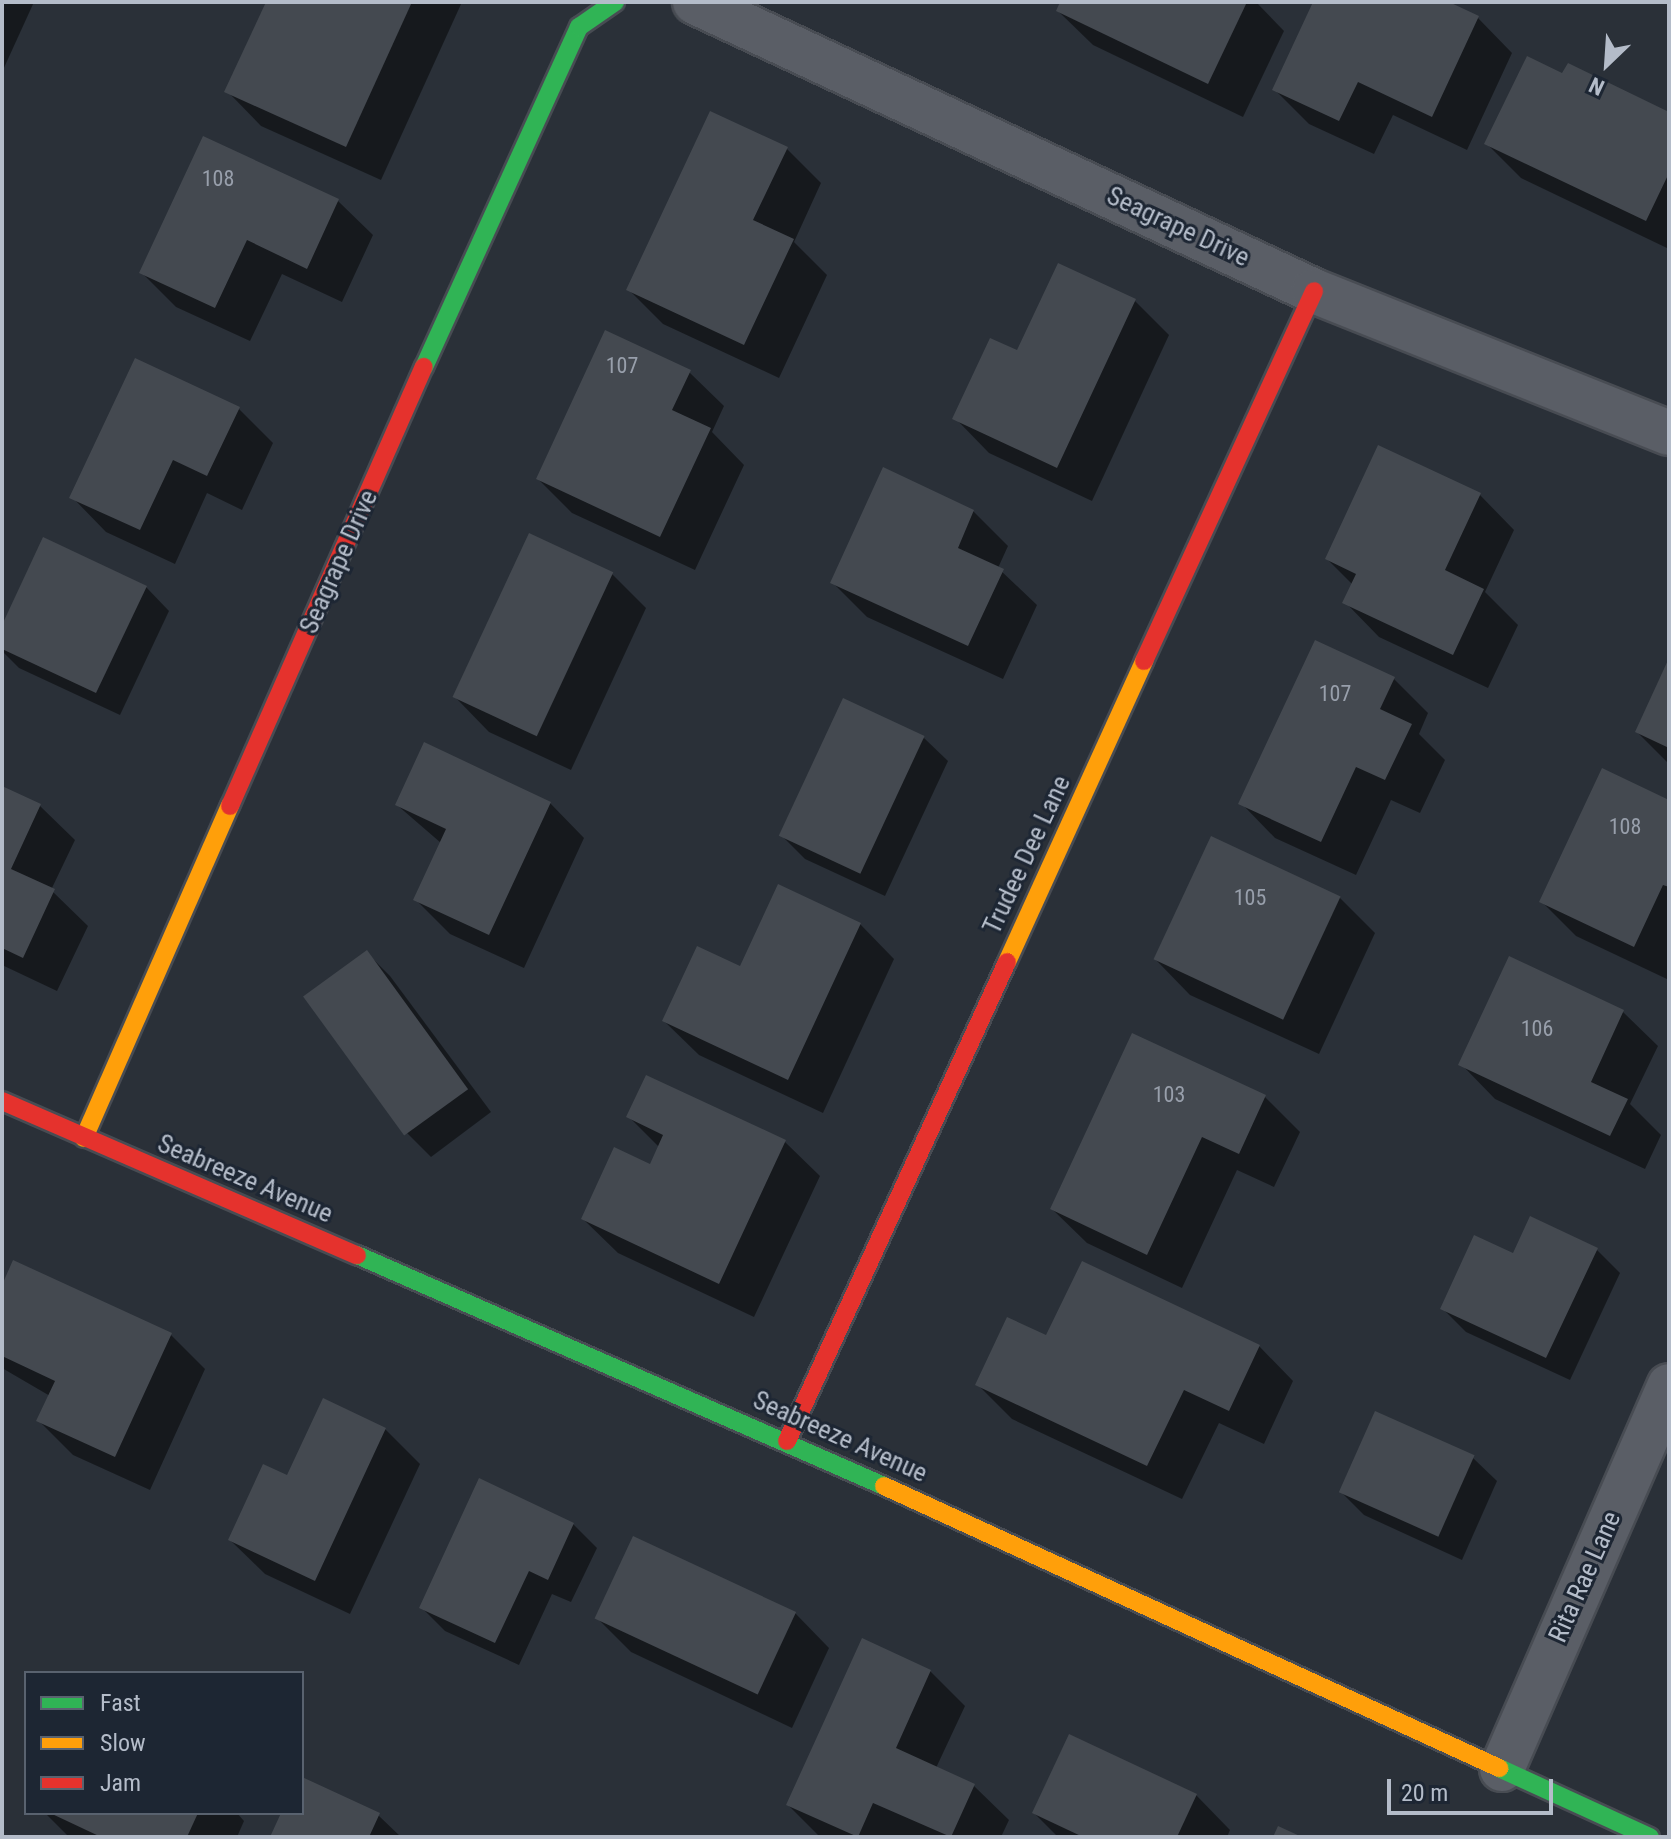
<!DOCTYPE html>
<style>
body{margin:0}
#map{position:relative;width:1671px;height:1839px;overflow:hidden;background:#2a3038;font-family:"Roboto Condensed",sans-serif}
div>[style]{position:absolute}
.shadow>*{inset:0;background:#0007}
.building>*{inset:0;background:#444950;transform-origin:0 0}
.roads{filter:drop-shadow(2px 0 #484c53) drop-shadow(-2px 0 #484c53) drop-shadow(0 2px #484c53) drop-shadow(0 -2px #484c53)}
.street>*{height:44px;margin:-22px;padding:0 22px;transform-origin:22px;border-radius:22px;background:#5a5e66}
.fast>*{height:18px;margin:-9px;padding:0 9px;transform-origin:9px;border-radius:9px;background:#30b455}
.slow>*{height:18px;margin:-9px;padding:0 9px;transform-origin:9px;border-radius:9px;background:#ff9f0a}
.jam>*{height:18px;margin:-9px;padding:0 9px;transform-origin:9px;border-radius:9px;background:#e5322d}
span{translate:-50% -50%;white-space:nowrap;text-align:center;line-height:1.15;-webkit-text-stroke:6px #1d2633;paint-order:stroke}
.number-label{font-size:22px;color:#989fab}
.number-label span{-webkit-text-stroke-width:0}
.street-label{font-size:26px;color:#b4bcc9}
.frame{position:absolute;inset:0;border:4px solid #b4bcc9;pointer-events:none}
.legend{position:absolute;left:24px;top:1671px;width:280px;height:144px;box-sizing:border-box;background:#1d2633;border:2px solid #59626f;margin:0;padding:10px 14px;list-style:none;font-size:24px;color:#b4bcc9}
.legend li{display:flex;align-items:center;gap:16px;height:40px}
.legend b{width:40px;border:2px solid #59626f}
.north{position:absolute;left:1567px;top:24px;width:80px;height:80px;-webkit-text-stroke:6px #1d2633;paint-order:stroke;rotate:205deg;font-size:22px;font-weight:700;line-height:32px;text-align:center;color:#b4bcc9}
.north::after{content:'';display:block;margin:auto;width:28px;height:36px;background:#b4bcc9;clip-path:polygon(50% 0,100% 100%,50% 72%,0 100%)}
.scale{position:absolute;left:1387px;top:1779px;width:166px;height:36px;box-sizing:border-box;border:4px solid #b4bcc9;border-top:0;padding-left:10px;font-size:24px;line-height:28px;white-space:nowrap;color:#b4bcc9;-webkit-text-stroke:6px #1d2633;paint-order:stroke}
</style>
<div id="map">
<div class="shadow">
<div style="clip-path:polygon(2px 2px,34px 2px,3px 70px,2px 70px)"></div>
<div style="clip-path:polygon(268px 2px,462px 2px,381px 180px,261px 126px,227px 91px)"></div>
<div style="clip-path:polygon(1062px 2px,1256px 2px,1284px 31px,1243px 117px,1093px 45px,1058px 11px)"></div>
<div style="clip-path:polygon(1315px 2px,1444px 2px,1478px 18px,1512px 53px,1467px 150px,1393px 115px,1374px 154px,1309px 124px,1274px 89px)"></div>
<div style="clip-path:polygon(1563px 76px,1669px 114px,1669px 249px,1521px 178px,1486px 143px)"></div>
<div style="clip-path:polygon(786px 148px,821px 183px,794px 242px,827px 275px,779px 378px,663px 324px,629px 290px)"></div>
<div style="clip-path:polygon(338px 201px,373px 235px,342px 302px,282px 274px,250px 341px,176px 307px,141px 272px)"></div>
<div style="clip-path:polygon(1135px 301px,1169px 335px,1092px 501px,989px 453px,955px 418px)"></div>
<div style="clip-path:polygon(689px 372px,724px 406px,712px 432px,744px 465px,695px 570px,572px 513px,538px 479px)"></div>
<div style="clip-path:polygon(239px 409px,273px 443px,242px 510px,207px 493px,175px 564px,106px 532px,72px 497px)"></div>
<div style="clip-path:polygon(1480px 495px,1514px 530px,1485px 592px,1518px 625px,1488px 688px,1379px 637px,1345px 602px,1353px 585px,1327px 559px)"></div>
<div style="clip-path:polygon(973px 511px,1008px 546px,998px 568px,1037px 605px,1003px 679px,867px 617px,832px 582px)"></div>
<div style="clip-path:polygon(612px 574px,646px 608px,571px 770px,489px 732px,455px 697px)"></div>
<div style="clip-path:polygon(146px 587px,169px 611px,120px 715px,19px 668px,2px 651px,2px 630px)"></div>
<div style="clip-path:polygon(1669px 663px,1669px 764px,1637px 732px)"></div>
<div style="clip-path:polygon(1394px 679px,1428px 713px,1419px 734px,1445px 760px,1420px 813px,1391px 800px,1356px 875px,1275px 838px,1241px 803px)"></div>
<div style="clip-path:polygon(924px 738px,948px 761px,885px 896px,805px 859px,781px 835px)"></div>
<div style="clip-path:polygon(2px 788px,40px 806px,75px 840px,51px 890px,88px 926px,57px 991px,2px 965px)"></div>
<div style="clip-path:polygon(1669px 802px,1669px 980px,1576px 936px,1542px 902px)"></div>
<div style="clip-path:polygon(550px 803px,584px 838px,524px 968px,450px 934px,415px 899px,441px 843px,397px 805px)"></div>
<div style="clip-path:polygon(1212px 838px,1340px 898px,1375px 933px,1319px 1054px,1190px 995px,1156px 960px)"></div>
<div style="clip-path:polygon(860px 924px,894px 959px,823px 1113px,699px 1055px,664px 1021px,740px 968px)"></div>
<div style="clip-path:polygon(366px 952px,390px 976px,491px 1112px,431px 1157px,407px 1133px)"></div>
<div style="clip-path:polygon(1623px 1012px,1658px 1046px,1630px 1104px,1661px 1135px,1645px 1169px,1495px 1099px,1461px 1064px)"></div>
<div style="clip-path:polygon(1133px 1036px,1265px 1097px,1300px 1132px,1274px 1187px,1237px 1170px,1182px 1288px,1087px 1243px,1052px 1209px)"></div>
<div style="clip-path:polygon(629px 1117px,785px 1142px,820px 1176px,754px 1317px,618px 1253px,583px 1219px,651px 1167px,660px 1148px)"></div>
<div style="clip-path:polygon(1597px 1250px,1620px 1273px,1570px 1380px,1466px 1332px,1442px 1308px,1514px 1256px)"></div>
<div style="clip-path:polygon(2px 1290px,171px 1335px,205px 1369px,150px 1490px,73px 1455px,39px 1421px,50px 1396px,2px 1368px)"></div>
<div style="clip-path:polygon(1047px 1338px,1259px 1346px,1293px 1381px,1264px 1444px,1219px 1423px,1182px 1499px,1012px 1419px,977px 1384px)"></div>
<div style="clip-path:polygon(1376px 1413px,1473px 1458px,1497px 1481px,1462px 1560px,1364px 1515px,1341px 1492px)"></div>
<div style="clip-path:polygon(385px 1429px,420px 1464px,350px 1614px,265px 1574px,230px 1540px,288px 1478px)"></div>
<div style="clip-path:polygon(573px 1524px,597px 1548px,571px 1602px,552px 1594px,519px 1665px,445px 1631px,421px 1607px)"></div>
<div style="clip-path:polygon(795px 1613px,829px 1648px,792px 1728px,631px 1652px,597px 1618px)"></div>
<div style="clip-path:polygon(930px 1671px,965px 1706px,936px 1768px,974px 1786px,1009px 1820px,1001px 1837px,820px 1837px,788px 1805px)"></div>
<div style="clip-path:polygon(302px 1779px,378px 1815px,401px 1837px,272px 1837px,283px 1813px,302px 1813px)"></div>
<div style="clip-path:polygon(1196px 1795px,1230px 1830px,1227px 1837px,1058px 1837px,1034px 1813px)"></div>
<div style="clip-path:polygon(45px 1813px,237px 1813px,244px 1821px,237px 1837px,69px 1837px)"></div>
</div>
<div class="building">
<div style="clip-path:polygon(266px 2px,412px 2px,346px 147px,224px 92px)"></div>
<div style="clip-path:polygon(1060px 2px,1247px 2px,1208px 84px,1056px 11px)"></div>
<div style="clip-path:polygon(1313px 2px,1449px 2px,1479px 16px,1432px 117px,1358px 82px,1339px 121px,1272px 90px)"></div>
<div style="clip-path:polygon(1527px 56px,1562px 73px,1568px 63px,1669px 112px,1669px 173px,1646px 221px,1484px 144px)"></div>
<div style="clip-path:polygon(710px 111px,788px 147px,753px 220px,794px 239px,744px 345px,626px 290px)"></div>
<div style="clip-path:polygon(203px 136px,339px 199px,307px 269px,247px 240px,215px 308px,139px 273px)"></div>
<div style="clip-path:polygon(1058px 263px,1136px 299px,1057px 468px,952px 419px,990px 338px,1017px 350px)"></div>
<div style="clip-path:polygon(605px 330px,691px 370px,672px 410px,711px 428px,660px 537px,536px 479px)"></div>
<div style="clip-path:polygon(135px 358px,240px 407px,207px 476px,173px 460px,140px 530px,69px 498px)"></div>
<div style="clip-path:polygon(1378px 445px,1481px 493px,1445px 570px,1484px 589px,1453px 655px,1342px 603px,1356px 574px,1325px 559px)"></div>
<div style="clip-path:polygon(883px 467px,974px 510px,958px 548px,1004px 569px,968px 646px,830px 583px)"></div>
<div style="left:529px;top:533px;width:93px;height:181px;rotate:25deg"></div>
<div style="clip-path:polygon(43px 537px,147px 586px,96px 693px,2px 649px,2px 625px)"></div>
<div style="clip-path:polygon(1315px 640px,1395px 677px,1380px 709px,1412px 724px,1385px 780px,1356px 767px,1321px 842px,1238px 804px)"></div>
<div style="clip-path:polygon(1669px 658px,1669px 748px,1635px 732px)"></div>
<div style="left:843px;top:698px;width:90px;height:152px;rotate:25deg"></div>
<div style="clip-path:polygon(424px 742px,551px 802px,489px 935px,413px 900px,446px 829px,395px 805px)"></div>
<div style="clip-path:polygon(1602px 768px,1669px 800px,1669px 887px,1663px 885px,1634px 947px,1539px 902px)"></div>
<div style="clip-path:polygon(2px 786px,41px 804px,11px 869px,55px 889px,23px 958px,2px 948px)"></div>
<div style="left:1211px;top:836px;width:143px;height:136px;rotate:25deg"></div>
<div style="clip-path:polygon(778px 884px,861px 923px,788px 1080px,662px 1021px,697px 946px,740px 966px)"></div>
<div style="left:367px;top:950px;width:172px;height:79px;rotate:54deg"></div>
<div style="clip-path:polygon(1509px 956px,1624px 1010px,1591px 1082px,1628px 1099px,1610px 1136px,1458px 1065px)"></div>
<div style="clip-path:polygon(1132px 1033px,1266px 1095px,1239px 1154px,1202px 1137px,1147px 1255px,1050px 1209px)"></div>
<div style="clip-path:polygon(646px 1075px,786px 1140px,719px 1284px,581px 1219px,614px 1147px,650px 1164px,663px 1135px,626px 1117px)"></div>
<div style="clip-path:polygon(1530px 1216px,1598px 1248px,1546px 1358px,1440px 1309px,1474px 1235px,1513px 1253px)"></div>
<div style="clip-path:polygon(13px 1260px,172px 1333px,115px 1457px,36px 1421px,55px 1381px,2px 1356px,2px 1285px)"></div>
<div style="clip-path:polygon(1082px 1261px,1260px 1345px,1229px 1411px,1184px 1390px,1147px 1466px,975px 1385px,1007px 1317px,1046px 1335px)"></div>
<div style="clip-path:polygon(323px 1398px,386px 1428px,315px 1581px,228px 1540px,263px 1464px,287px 1475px)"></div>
<div style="left:1375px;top:1411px;width:109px;height:89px;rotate:24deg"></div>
<div style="clip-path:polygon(479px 1478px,574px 1523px,548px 1580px,529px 1571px,495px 1643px,419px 1608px)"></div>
<div style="left:633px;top:1536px;width:180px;height:91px;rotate:25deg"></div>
<div style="clip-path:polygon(862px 1638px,931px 1670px,896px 1748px,975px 1784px,951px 1837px,873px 1803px,858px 1837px,786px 1805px)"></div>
<div style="clip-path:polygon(1069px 1734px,1197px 1794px,1177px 1837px,1083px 1837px,1032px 1813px)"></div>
<div style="clip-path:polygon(302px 1777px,380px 1813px,369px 1837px,270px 1837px,281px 1813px,302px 1813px)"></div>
<div style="clip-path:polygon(50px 1813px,198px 1813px,187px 1837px,101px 1837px)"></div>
<div style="clip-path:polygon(1278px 1826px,1302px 1837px,1273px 1837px)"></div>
</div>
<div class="roads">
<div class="street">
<div style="left:695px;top:2px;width:683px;rotate:25.03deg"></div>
<div style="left:1314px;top:291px;width:382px;rotate:21.8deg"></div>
<div style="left:1502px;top:1769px;width:418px;rotate:-66.4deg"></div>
</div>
<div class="fast">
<div style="left:424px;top:367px;width:374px;rotate:-65.5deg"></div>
<div style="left:579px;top:27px;width:44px;rotate:-34.8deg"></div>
<div style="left:357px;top:1255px;width:575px;rotate:23.67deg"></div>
<div style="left:1499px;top:1768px;width:166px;rotate:24.6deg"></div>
</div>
<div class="slow">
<div style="left:1007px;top:962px;width:331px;rotate:-65.5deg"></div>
<div style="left:84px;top:1138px;width:363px;rotate:-66.3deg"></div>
<div style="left:884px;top:1486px;width:677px;rotate:24.63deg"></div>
</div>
<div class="jam">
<div style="left:1144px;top:661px;width:407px;rotate:-65.3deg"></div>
<div style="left:230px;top:806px;width:480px;rotate:-66.2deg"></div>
<div style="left:2px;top:1101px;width:387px;rotate:23.5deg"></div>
<div style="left:787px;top:1441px;width:527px;rotate:-65.33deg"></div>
</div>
</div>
<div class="number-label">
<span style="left:218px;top:179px">108</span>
<span style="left:622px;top:366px">107</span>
<span style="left:1335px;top:694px">107</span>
<span style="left:1625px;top:827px">108</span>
<span style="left:1250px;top:898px">105</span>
<span style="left:1537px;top:1029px">106</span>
<span style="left:1169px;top:1095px">103</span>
</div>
<div class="street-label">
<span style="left:1178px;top:227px;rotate:25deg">Seagrape Drive</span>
<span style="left:339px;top:562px;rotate:-66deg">Seagrape Drive</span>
<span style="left:1027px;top:855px;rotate:-65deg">Trudee Dee Lane</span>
<span style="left:245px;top:1179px;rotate:23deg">Seabreeze Avenue</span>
<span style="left:840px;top:1437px;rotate:24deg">Seabreeze Avenue</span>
<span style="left:1585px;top:1577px;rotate:-66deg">Rita Rae Lane</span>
</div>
<div class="frame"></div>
<ul class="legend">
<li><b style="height:10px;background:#30b455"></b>Fast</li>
<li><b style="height:10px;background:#ff9f0a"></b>Slow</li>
<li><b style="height:10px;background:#e5322d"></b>Jam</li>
</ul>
<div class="north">N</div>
<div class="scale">20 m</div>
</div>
